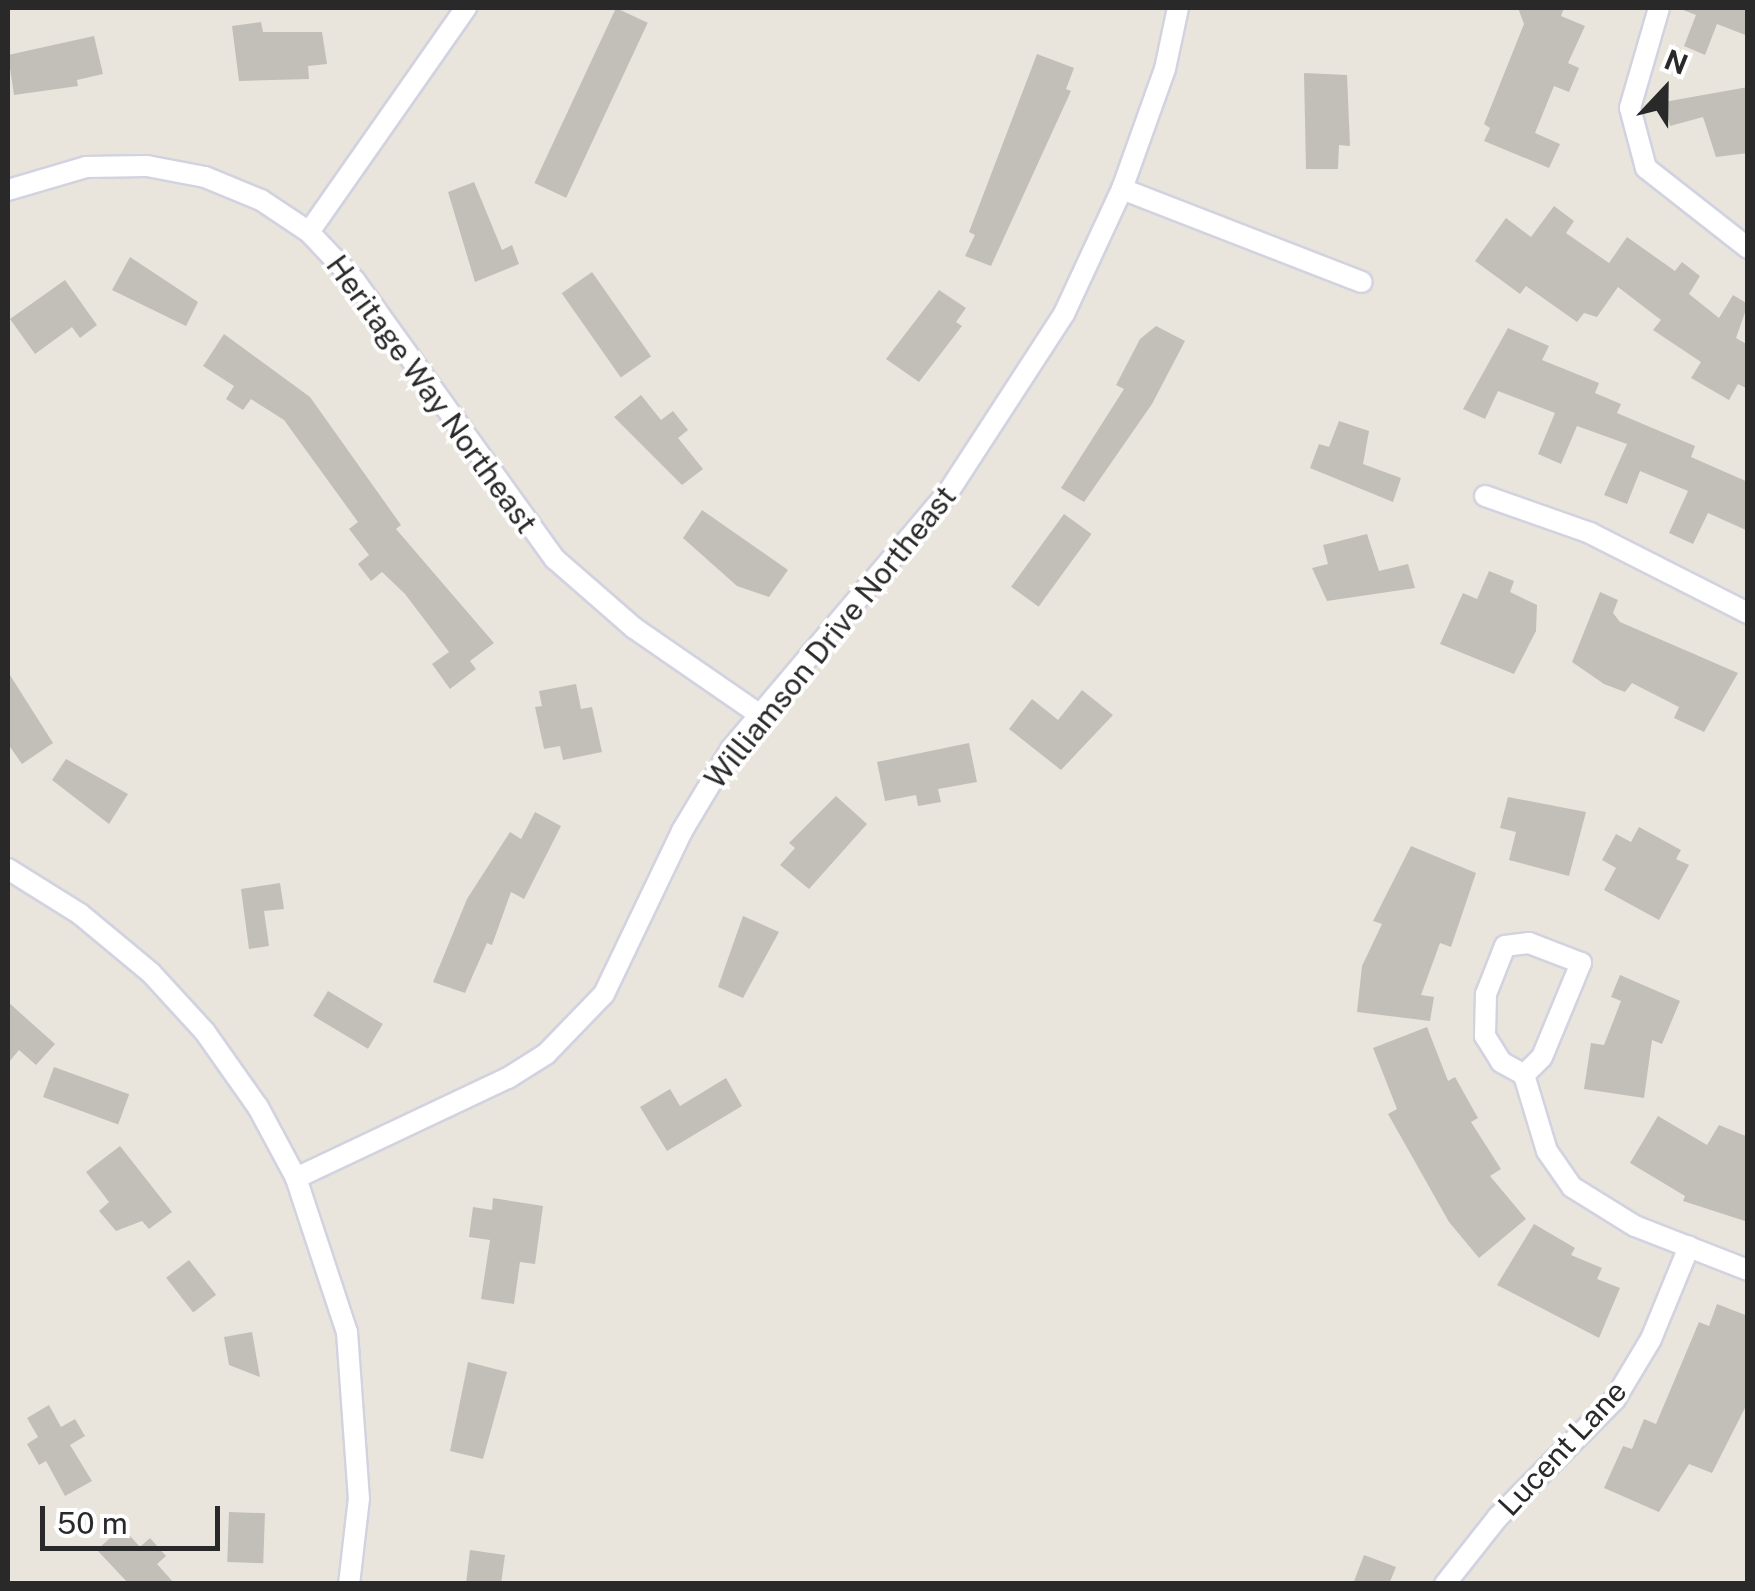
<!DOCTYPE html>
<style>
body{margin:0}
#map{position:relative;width:1755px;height:1591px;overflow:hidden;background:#e9e5dc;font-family:"Public Sans",sans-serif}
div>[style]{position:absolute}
.building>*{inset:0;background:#c2bfb8;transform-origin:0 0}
.roads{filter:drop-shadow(2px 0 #d2d2e0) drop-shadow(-2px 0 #d2d2e0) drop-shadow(0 2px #d2d2e0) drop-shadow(0 -2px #d2d2e0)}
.street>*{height:20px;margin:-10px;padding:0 10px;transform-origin:10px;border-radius:10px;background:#fff}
span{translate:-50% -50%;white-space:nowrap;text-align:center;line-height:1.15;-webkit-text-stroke:8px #fff;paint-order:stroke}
.street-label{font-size:30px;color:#292929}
.frame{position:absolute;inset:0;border:10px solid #292929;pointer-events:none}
.north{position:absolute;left:1615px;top:40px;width:100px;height:100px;-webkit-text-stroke:8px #fff;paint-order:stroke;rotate:22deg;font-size:28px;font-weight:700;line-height:40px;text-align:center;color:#292929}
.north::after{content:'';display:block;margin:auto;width:35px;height:45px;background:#292929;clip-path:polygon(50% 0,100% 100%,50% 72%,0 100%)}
.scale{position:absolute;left:40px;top:1506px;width:180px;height:45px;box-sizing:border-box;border:5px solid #292929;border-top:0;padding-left:12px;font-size:30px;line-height:35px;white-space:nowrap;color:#292929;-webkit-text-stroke:8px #fff;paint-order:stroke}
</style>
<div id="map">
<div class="building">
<div style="left:616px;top:8px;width:35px;height:193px;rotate:25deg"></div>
<div style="clip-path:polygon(1518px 8px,1564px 8px,1561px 16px,1585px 26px,1568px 63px,1579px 68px,1569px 92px,1554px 86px,1535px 133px,1560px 144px,1549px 168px,1484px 141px,1490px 128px,1484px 124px,1524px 24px)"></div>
<div style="clip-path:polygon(1678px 8px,1748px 8px,1748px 36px,1717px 24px,1705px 55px,1684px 46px,1696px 15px)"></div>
<div style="clip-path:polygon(261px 22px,263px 32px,322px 32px,327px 64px,308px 66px,309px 79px,239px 81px,232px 26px)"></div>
<div style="clip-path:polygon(94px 36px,103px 74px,77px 80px,78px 86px,14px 95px,8px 55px)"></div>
<div style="clip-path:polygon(1037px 54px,1074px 68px,1066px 89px,1071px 91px,991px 266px,965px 256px,975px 235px,969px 232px)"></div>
<div style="clip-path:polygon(1304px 73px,1347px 75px,1350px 146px,1339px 145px,1338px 169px,1306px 169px)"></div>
<div style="clip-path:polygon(1748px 87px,1748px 153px,1716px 157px,1703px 117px,1670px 126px,1664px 102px)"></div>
<div style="clip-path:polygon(474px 182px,502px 250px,512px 245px,519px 264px,475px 282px,448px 192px)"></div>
<div style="clip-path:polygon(1554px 206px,1574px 221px,1566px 233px,1609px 263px,1627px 237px,1675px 271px,1682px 262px,1700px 276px,1689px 294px,1719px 318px,1733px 295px,1748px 304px,1736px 338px,1748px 345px,1748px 389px,1738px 384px,1729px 400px,1691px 378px,1701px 362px,1653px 330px,1661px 320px,1618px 287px,1597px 317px,1584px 313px,1577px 322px,1526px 286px,1520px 294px,1475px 261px,1506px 218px,1531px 237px)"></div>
<div style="clip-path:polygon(130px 257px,198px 302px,186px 326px,112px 290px)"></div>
<div style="left:592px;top:272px;width:103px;height:37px;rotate:55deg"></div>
<div style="clip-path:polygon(65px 280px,97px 325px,80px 338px,72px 327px,35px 354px,10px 319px)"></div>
<div style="clip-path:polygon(939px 290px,966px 308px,956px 322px,962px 326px,919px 382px,886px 359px)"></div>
<div style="clip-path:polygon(1156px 326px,1185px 341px,1152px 404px,1084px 502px,1061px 488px,1124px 389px,1116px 385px,1140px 339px)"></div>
<div style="clip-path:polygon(1508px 328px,1549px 346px,1542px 360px,1599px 383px,1595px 393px,1621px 404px,1617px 413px,1695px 446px,1691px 457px,1748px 482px,1748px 531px,1708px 513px,1693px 544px,1669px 533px,1688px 491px,1640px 471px,1627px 504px,1604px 495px,1627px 444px,1577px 426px,1561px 464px,1538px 454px,1555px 413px,1498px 391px,1485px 419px,1463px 409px)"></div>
<div style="clip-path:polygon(224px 334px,310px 397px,401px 525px,396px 529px,494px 643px,470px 661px,476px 669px,450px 689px,432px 664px,449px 652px,405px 594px,382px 572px,371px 581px,358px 564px,369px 555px,349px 529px,358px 522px,284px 420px,251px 399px,243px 410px,226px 399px,234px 386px,203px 366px)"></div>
<div style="clip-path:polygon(641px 395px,661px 420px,673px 411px,688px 430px,678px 438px,703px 469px,682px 485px,614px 417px)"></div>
<div style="clip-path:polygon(1339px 421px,1369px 431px,1363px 464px,1401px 478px,1393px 502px,1310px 468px,1319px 444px,1329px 447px)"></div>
<div style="clip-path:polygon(702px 510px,788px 570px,769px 597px,737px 586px,683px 538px)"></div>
<div style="left:1064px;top:514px;width:34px;height:90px;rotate:36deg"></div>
<div style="clip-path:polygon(1367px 534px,1379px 571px,1408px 564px,1415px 588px,1327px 601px,1312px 568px,1328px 564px,1323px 545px)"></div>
<div style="clip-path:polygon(1489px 571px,1514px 581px,1510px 592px,1537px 605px,1536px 631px,1514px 674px,1440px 644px,1463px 593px,1477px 599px)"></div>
<div style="clip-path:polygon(1600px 592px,1618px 600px,1613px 613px,1620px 622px,1738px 673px,1704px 732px,1674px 718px,1679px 707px,1632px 683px,1625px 692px,1604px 684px,1572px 662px)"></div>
<div style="clip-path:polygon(8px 672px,53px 743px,22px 764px,8px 744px)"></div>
<div style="clip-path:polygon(576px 684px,581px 709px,592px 707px,602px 752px,563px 760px,560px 746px,544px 749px,535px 707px,542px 706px,539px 691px)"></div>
<div style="clip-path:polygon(1082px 690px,1113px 715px,1061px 770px,1009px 729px,1032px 699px,1058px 720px)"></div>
<div style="clip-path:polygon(969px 743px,977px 782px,938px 789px,941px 802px,918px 806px,916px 795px,885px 801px,877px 762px)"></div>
<div style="clip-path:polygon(66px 759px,128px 794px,109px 824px,52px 780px)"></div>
<div style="clip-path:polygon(836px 796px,867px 824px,809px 889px,780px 865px,795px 848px,789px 843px)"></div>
<div style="clip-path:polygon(1508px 797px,1586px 812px,1569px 876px,1509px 860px,1516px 832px,1500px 828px)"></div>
<div style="clip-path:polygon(535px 812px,561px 826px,524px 899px,511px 892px,492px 945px,487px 943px,465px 993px,433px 982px,467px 899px,510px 832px,521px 839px)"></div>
<div style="clip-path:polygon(1639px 827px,1681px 850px,1676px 859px,1689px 865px,1659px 920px,1604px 890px,1616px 868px,1602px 860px,1616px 834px,1631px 842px)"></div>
<div style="clip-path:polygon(1411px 846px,1476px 873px,1451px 947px,1440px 943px,1421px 995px,1434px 997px,1430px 1021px,1357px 1012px,1362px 966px,1382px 924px,1373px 921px)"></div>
<div style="clip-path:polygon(280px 883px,284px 909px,264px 911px,269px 946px,249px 949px,241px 889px)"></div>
<div style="clip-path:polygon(743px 916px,779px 932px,743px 998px,718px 987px)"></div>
<div style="clip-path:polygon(1620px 975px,1680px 1001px,1662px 1044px,1652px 1040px,1644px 1098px,1584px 1089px,1591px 1043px,1604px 1045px,1621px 1001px,1611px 997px)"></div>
<div style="left:328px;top:991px;width:64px;height:29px;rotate:31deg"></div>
<div style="clip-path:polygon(8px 1002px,55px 1044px,36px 1065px,19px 1050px,8px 1063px)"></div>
<div style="clip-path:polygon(1427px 1027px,1448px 1081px,1455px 1077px,1478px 1118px,1471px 1122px,1501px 1169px,1490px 1176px,1526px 1219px,1479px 1258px,1449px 1222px,1388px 1114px,1397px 1109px,1373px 1048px)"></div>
<div style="left:54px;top:1067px;width:80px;height:32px;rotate:20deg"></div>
<div style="clip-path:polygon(726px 1078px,742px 1106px,667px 1151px,640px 1107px,670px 1089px,680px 1106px)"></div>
<div style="clip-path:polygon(1658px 1116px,1707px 1145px,1719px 1125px,1748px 1137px,1748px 1222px,1683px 1201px,1685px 1196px,1630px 1163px)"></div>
<div style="clip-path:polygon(120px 1146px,172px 1212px,149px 1229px,142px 1221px,116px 1231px,99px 1211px,109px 1202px,86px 1172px)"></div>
<div style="clip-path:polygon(493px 1198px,543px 1206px,535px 1264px,520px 1262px,514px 1304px,481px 1299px,490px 1240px,469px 1237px,473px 1207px,492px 1210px)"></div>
<div style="clip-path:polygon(1534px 1224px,1575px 1248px,1571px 1255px,1602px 1268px,1597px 1279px,1620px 1288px,1599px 1338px,1497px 1285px)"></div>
<div style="left:189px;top:1260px;width:44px;height:29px;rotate:52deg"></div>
<div style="clip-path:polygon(1717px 1304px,1748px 1316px,1748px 1402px,1712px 1473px,1689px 1464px,1659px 1512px,1604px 1488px,1623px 1446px,1632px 1449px,1644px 1419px,1656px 1424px,1699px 1322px,1709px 1326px)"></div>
<div style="clip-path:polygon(252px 1332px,260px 1377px,229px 1365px,224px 1337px)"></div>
<div style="clip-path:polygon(468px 1362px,507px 1372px,483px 1459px,450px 1451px)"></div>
<div style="clip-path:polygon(49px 1405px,61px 1427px,75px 1419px,85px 1436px,70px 1445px,92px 1481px,65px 1496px,46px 1461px,39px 1465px,27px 1444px,38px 1437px,27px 1418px)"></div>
<div style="left:229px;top:1512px;width:36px;height:50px;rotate:2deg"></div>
<div style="clip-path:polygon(122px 1527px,140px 1547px,150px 1538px,166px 1556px,157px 1564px,175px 1584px,129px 1584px,97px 1550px)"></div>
<div style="clip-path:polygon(470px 1550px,505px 1555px,501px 1584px,466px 1584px)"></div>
<div style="clip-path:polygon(1364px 1555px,1396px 1567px,1389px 1584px,1353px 1584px)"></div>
</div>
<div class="roads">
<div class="street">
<div style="left:1659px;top:8px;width:104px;rotate:106.2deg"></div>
<div style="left:1630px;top:108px;width:62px;rotate:75.1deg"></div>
<div style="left:1646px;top:168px;width:130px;rotate:38.1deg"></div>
<div style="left:1122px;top:189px;width:257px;rotate:21.2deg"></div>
<div style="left:8px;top:190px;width:81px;rotate:-16.4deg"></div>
<div style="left:86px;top:167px;width:61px;rotate:-0.9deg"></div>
<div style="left:147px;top:166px;width:59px;rotate:10.7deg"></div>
<div style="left:205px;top:177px;width:61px;rotate:22.3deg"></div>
<div style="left:261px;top:200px;width:58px;rotate:33.7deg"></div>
<div style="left:309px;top:232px;width:67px;rotate:46.8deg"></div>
<div style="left:355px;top:281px;width:342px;rotate:54.3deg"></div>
<div style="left:555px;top:559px;width:105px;rotate:41.1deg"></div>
<div style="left:634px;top:628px;width:153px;rotate:34.6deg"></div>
<div style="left:309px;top:232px;width:274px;rotate:-55deg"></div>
<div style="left:1485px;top:496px;width:111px;rotate:19.4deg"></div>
<div style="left:1590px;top:533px;width:177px;rotate:26.9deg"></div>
<div style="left:8px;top:869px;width:85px;rotate:32deg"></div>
<div style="left:80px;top:914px;width:92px;rotate:39.7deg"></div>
<div style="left:151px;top:973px;width:80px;rotate:47.5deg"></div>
<div style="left:205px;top:1032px;width:92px;rotate:54.8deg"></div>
<div style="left:258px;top:1107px;width:81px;rotate:61.8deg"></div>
<div style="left:296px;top:1178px;width:162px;rotate:71.7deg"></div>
<div style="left:347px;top:1332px;width:166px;rotate:85.9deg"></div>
<div style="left:359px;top:1498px;width:87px;rotate:96.6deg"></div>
<div style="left:1524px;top:1075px;width:25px;rotate:-45deg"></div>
<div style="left:1542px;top:1057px;width:102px;rotate:-67.5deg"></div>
<div style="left:1581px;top:963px;width:56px;rotate:-159deg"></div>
<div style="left:1529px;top:943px;width:24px;rotate:173deg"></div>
<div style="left:1505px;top:946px;width:52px;rotate:111.6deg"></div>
<div style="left:1486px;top:994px;width:42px;rotate:91.4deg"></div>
<div style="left:1485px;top:1036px;width:31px;rotate:58deg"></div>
<div style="left:1501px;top:1062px;width:26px;rotate:29deg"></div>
<div style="left:1524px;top:1075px;width:79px;rotate:73.2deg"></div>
<div style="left:1547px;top:1151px;width:44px;rotate:55.2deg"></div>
<div style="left:1572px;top:1187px;width:74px;rotate:31.8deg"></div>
<div style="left:1635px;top:1226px;width:121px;rotate:21.3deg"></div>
<div style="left:296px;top:1178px;width:234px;rotate:-25.3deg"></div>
<div style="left:508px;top:1078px;width:45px;rotate:-32.3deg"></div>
<div style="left:546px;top:1054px;width:83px;rotate:-46deg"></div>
<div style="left:604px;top:994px;width:181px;rotate:-64.4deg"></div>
<div style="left:682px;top:831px;width:96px;rotate:-59.1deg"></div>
<div style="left:731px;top:749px;width:338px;rotate:-49.8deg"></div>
<div style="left:949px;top:491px;width:211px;rotate:-57deg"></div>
<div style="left:1064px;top:314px;width:138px;rotate:-65.1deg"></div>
<div style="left:1122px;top:189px;width:127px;rotate:-70.3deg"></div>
<div style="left:1165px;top:69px;width:62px;rotate:-78deg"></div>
<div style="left:1445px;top:1584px;width:85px;rotate:-51.7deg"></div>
<div style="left:1498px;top:1517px;width:166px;rotate:-45.2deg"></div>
<div style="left:1615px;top:1399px;width:70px;rotate:-59deg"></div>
<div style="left:1651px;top:1339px;width:100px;rotate:-67.6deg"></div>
</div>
</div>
<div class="street-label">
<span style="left:432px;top:394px;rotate:54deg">Heritage Way Northeast</span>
<span style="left:830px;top:637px;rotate:-51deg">Williamson Drive Northeast</span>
<span style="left:1562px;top:1448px;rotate:-47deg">Lucent Lane</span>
</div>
<div class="frame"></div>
<div class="north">N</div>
<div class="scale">50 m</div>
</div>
